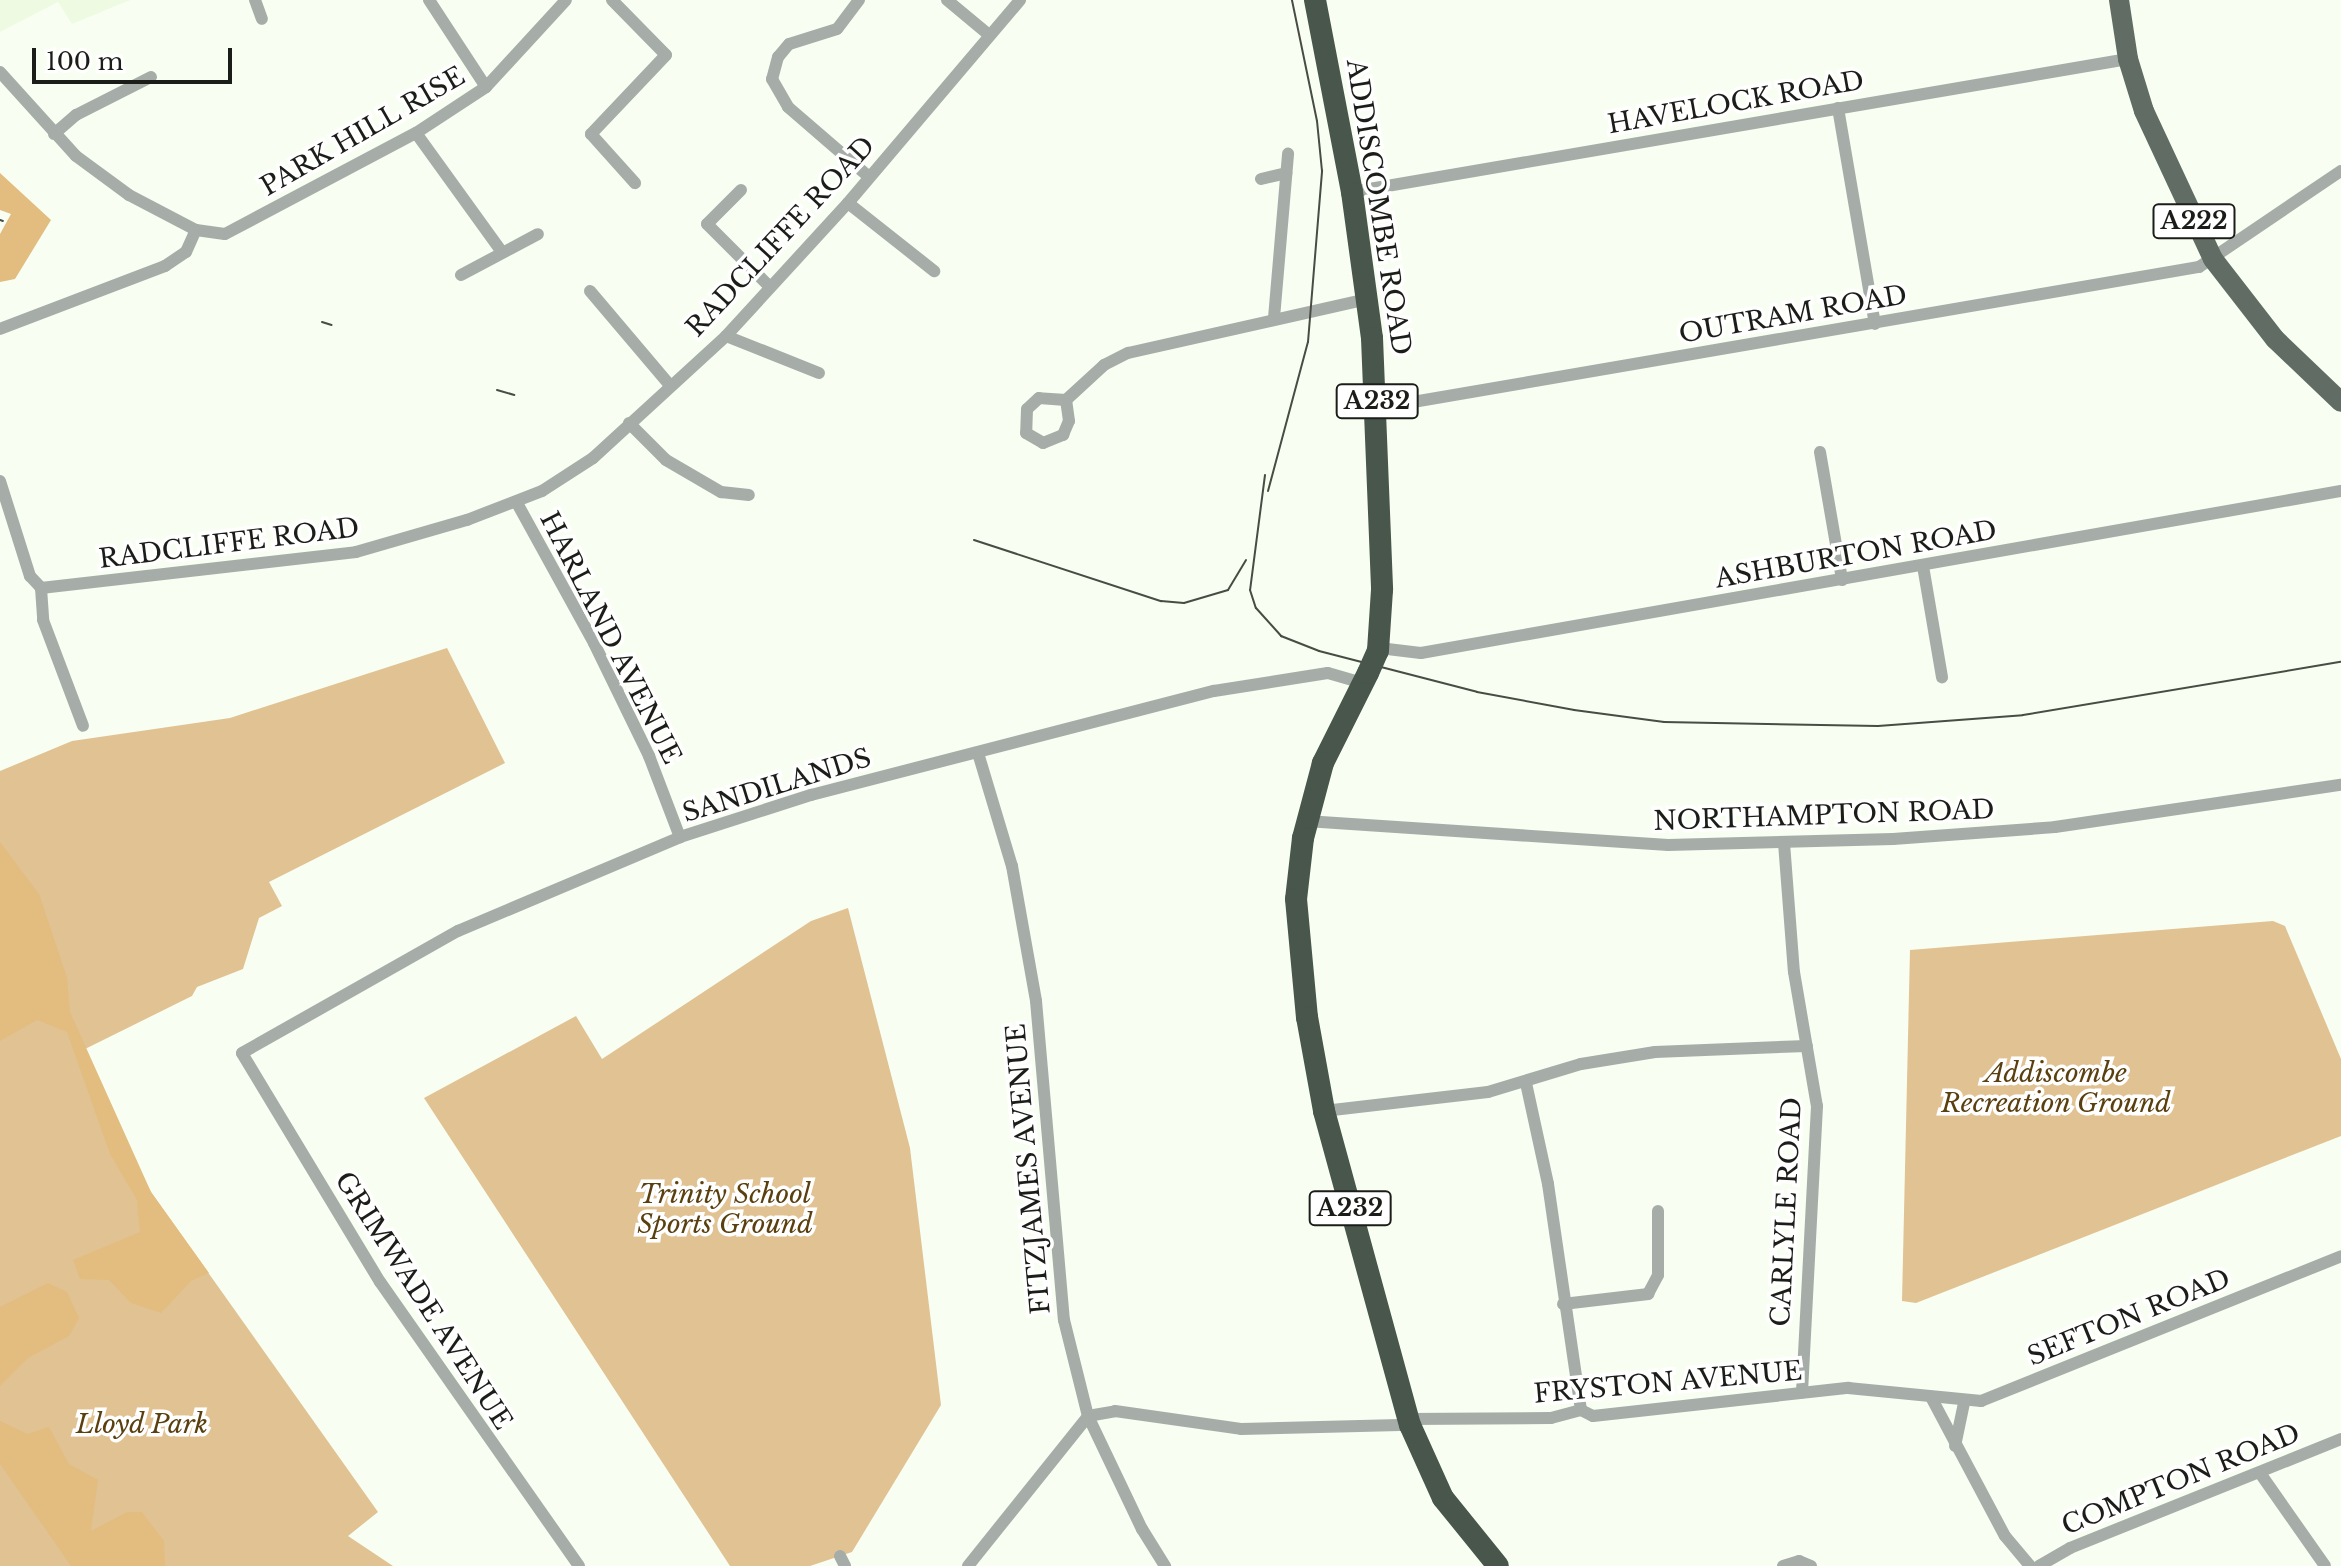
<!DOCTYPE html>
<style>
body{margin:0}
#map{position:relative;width:2341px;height:1566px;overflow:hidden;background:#f8fef1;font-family:"Libre Baskerville",serif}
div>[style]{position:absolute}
.built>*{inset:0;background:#eefae1}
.green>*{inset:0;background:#e1c293}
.forest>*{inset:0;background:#e3bc7f}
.street>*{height:12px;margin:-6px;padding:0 6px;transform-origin:6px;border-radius:6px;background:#a6ada8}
.primary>*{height:20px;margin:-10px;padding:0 10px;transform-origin:10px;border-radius:10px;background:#616d64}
.highway>*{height:22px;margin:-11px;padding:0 11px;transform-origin:11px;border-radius:11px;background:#48564c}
.tram>*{height:2px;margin:-1px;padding:0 1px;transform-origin:1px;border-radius:1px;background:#484c44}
.highway-bridge>*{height:22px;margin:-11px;padding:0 11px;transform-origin:11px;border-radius:11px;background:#48564c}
span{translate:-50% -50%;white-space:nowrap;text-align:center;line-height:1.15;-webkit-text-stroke:7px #fff;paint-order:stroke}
.shield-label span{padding:2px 6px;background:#fff;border:2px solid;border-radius:6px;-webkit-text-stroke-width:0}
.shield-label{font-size:24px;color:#1b1e18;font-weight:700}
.street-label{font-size:26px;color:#1b1e18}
.park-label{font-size:26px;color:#5a3f0f;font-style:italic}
.scale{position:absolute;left:32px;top:48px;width:200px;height:36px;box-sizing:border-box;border:4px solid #1b1e18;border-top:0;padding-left:10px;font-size:24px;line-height:28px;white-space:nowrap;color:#1b1e18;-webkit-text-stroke:6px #fff;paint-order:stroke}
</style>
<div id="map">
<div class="built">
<div style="clip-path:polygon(0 0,130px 0,72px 24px,58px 2px,0 32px)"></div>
</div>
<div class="green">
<div style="clip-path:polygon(447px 648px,505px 763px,269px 882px,282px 906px,259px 918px,243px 969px,197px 987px,192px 996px,79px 1052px,151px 1192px,378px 1512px,348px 1536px,393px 1566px,0 1566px,0 771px,72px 741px,230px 718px)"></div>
<div style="clip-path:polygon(848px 908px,910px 1148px,941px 1405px,852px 1552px,810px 1566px,730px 1566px,424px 1098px,576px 1016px,602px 1059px,811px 921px)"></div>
<div style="clip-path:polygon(2273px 921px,2285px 926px,2341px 1059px,2341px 1136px,1916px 1303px,1902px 1301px,1910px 950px)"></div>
</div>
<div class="forest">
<div style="clip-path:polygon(0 173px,51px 220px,15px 279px,0 282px,0 234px,11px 214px,0 210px)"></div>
<div style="clip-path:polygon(0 842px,39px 894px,67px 978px,70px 1012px,151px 1192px,209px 1273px,191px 1281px,161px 1313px,131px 1303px,109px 1280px,80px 1279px,73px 1260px,140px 1232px,137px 1200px,110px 1154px,67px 1032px,37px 1020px,0 1041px)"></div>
<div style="clip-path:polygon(48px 1283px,67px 1292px,79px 1318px,69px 1336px,28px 1358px,0 1386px,0 1307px)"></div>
<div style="clip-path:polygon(0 1421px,28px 1434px,49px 1427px,69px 1464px,98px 1480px,91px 1531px,127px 1512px,142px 1512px,164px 1541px,165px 1566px,71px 1566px,0 1464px)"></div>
</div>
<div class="street">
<div style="left:255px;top:0;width:20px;rotate:70deg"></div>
<div style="left:429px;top:0;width:104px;rotate:56.8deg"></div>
<div style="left:612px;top:0;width:77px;rotate:45.5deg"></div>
<div style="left:666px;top:55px;width:109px;rotate:133.5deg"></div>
<div style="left:591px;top:134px;width:66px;rotate:48.1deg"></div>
<div style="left:859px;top:0;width:36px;rotate:127deg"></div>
<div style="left:837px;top:29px;width:50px;rotate:162.6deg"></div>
<div style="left:789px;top:44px;width:17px;rotate:130deg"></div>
<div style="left:778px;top:57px;width:23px;rotate:105deg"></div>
<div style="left:772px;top:79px;width:32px;rotate:60deg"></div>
<div style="left:788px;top:107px;width:107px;rotate:40.8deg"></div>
<div style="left:947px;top:0;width:55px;rotate:39.8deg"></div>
<div style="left:0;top:72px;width:113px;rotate:47.9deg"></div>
<div style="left:76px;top:156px;width:66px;rotate:36.3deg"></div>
<div style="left:129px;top:195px;width:76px;rotate:27.6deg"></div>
<div style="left:196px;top:230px;width:29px;rotate:8deg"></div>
<div style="left:225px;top:234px;width:216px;rotate:-27.9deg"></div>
<div style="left:416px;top:133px;width:84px;rotate:-33.3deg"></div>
<div style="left:486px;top:87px;width:118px;rotate:-47.4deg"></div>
<div style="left:1838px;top:108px;width:219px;rotate:80.3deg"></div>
<div style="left:416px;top:133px;width:145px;rotate:54.2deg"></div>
<div style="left:54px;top:134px;width:29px;rotate:-41deg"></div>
<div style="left:76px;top:115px;width:84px;rotate:-26.9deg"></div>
<div style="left:1261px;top:179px;width:26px;rotate:-13deg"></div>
<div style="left:741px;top:190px;width:48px;rotate:135deg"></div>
<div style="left:707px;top:224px;width:89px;rotate:45deg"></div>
<div style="left:1352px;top:192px;width:787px;rotate:-9.73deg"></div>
<div style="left:848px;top:203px;width:110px;rotate:38.3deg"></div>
<div style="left:461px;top:275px;width:87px;rotate:-28deg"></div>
<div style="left:590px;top:291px;width:122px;rotate:49.7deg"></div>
<div style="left:1274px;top:318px;width:165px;rotate:-85.1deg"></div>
<div style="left:0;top:329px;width:177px;rotate:-20.9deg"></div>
<div style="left:165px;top:266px;width:25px;rotate:-34deg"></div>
<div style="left:186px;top:252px;width:24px;rotate:-66deg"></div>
<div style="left:726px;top:336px;width:100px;rotate:21.7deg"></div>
<div style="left:1066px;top:400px;width:27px;rotate:-176deg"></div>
<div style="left:1039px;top:398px;width:16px;rotate:137deg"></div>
<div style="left:1027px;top:409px;width:24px;rotate:92deg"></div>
<div style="left:1026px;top:433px;width:20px;rotate:30deg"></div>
<div style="left:1043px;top:443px;width:22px;rotate:-22deg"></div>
<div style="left:1063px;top:435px;width:15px;rotate:-67deg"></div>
<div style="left:1069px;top:421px;width:21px;rotate:-98deg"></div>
<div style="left:1066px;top:400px;width:52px;rotate:-42.6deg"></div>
<div style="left:1104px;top:365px;width:27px;rotate:-27deg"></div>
<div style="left:1128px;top:353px;width:246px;rotate:-12.7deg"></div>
<div style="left:1378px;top:408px;width:833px;rotate:-9.75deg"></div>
<div style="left:2199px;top:267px;width:171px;rotate:-34.1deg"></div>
<div style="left:629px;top:423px;width:52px;rotate:45deg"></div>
<div style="left:666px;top:460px;width:64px;rotate:30.2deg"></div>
<div style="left:721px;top:492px;width:28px;rotate:6deg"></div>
<div style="left:1820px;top:452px;width:130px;rotate:80.2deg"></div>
<div style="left:0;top:481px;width:100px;rotate:72.5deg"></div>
<div style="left:30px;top:576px;width:16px;rotate:47deg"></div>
<div style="left:41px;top:588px;width:32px;rotate:86deg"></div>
<div style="left:43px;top:620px;width:113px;rotate:69.3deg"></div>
<div style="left:517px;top:503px;width:160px;rotate:61.2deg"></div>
<div style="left:594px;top:643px;width:126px;rotate:64deg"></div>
<div style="left:649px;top:756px;width:87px;rotate:69.1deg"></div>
<div style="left:1923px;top:566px;width:113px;rotate:80.3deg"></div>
<div style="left:41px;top:588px;width:317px;rotate:-6.5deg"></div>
<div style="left:356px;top:552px;width:116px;rotate:-16.1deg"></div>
<div style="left:467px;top:520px;width:80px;rotate:-21.1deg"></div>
<div style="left:542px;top:491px;width:61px;rotate:-32.9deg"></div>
<div style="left:593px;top:458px;width:180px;rotate:-42.5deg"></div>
<div style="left:726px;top:336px;width:180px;rotate:-47.5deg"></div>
<div style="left:848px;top:203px;width:266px;rotate:-49.7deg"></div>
<div style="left:1379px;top:648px;width:42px;rotate:6.8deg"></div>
<div style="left:1421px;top:653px;width:934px;rotate:-9.99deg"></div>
<div style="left:978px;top:753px;width:118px;rotate:73.3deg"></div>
<div style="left:1012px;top:866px;width:137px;rotate:79.9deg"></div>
<div style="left:1036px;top:1001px;width:320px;rotate:85deg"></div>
<div style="left:1064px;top:1320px;width:99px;rotate:76deg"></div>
<div style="left:1088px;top:1416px;width:125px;rotate:64.5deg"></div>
<div style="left:1142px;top:1529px;width:44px;rotate:58.1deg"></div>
<div style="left:1306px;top:821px;width:363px;rotate:3.8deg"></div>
<div style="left:1668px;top:845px;width:225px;rotate:-1.5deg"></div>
<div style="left:1893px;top:839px;width:162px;rotate:-4.2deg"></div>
<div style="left:2055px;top:827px;width:289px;rotate:-8.4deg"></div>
<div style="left:1784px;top:843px;width:129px;rotate:85.6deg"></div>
<div style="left:1794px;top:972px;width:136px;rotate:80.3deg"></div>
<div style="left:1817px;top:1106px;width:287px;rotate:93deg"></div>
<div style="left:1526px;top:1083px;width:103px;rotate:77.7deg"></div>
<div style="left:1548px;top:1184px;width:228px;rotate:81.7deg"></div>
<div style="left:1324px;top:1111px;width:165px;rotate:-6.6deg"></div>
<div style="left:1488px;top:1092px;width:97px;rotate:-16.8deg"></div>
<div style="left:1581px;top:1064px;width:75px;rotate:-9.2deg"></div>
<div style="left:1655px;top:1052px;width:152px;rotate:-2.3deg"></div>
<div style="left:1563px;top:1304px;width:86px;rotate:-6.7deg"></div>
<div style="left:1648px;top:1294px;width:21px;rotate:-62deg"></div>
<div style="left:1658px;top:1275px;width:64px;rotate:-90deg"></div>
<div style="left:1931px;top:1397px;width:157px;rotate:62deg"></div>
<div style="left:2005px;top:1536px;width:39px;rotate:50deg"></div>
<div style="left:1581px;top:1410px;width:13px;rotate:27deg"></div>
<div style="left:1593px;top:1416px;width:257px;rotate:-6.3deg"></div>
<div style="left:1848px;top:1388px;width:134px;rotate:5.6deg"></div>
<div style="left:1981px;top:1401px;width:388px;rotate:-21.9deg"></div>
<div style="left:1408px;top:1419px;width:143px;rotate:-0.4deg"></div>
<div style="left:1551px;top:1418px;width:31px;rotate:-15deg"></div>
<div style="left:1955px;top:1446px;width:44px;rotate:-78.2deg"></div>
<div style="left:2260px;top:1473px;width:113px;rotate:55deg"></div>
<div style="left:840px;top:1556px;width:11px;rotate:63deg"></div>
<div style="left:579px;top:1566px;width:347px;rotate:-125deg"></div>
<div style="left:380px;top:1282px;width:267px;rotate:-121.1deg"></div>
<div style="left:242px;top:1053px;width:248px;rotate:-29.5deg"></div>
<div style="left:458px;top:931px;width:241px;rotate:-22.9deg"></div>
<div style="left:680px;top:837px;width:138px;rotate:-17.8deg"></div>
<div style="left:811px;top:795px;width:416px;rotate:-14.5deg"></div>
<div style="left:1214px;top:691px;width:115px;rotate:-9deg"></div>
<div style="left:1328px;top:673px;width:35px;rotate:16deg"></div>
<div style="left:968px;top:1566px;width:192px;rotate:-51.3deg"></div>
<div style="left:1088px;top:1416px;width:27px;rotate:-10deg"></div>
<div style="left:1115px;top:1411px;width:127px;rotate:8.1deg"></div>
<div style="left:1241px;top:1429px;width:169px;rotate:-1.4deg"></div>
<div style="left:1783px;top:1566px;width:17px;rotate:-17deg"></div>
<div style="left:1799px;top:1561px;width:13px;rotate:23deg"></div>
<div style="left:2039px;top:1566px;width:36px;rotate:-30deg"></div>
<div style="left:2070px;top:1548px;width:292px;rotate:-21.9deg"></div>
</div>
<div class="primary">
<div style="left:2119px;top:0;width:60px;rotate:81.3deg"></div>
<div style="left:2128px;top:59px;width:54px;rotate:72.9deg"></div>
<div style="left:2144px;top:111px;width:163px;rotate:65deg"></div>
<div style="left:2213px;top:259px;width:101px;rotate:52.2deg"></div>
<div style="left:2275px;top:339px;width:91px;rotate:43.7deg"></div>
</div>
<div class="highway">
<div style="left:1315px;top:0;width:196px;rotate:79.1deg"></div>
<div style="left:1352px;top:192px;width:147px;rotate:82.2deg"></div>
<div style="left:1372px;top:338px;width:252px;rotate:87.7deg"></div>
<div style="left:1382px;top:590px;width:61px;rotate:93.8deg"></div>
<div style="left:1368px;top:673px;width:101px;rotate:116.6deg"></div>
<div style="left:1323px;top:763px;width:78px;rotate:104.9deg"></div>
<div style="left:1303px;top:838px;width:61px;rotate:96.5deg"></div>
<div style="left:1296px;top:899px;width:119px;rotate:84.7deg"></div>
<div style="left:1307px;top:1017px;width:96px;rotate:79.7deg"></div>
<div style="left:1324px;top:1111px;width:326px;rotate:74.7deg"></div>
<div style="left:1410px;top:1425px;width:80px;rotate:65.7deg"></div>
<div style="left:1443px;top:1498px;width:87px;rotate:51deg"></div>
</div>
<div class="tram">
<div style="left:0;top:220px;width:3px;rotate:18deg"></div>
<div style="left:322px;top:322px;width:10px;rotate:17deg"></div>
<div style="left:497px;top:390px;width:18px;rotate:16deg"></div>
<div style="left:1265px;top:475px;width:116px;rotate:97.4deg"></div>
<div style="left:1250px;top:590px;width:19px;rotate:72deg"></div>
<div style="left:1256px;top:608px;width:38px;rotate:48deg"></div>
<div style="left:1281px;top:636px;width:41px;rotate:21.5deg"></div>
<div style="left:1319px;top:651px;width:163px;rotate:14.5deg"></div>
<div style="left:1477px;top:692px;width:99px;rotate:10.5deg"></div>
<div style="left:1574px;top:710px;width:91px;rotate:7.6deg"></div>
<div style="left:1664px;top:722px;width:214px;rotate:1.1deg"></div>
<div style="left:1878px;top:726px;width:145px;rotate:-4.3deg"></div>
<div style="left:2023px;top:715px;width:322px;rotate:-9.5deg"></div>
<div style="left:1268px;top:491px;width:154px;rotate:-75deg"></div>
<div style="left:1308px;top:342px;width:172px;rotate:-85.3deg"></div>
<div style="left:1322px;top:171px;width:50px;rotate:-95.7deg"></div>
<div style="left:1317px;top:121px;width:124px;rotate:-101.7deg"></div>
<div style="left:974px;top:540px;width:197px;rotate:18.1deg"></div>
<div style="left:1161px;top:601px;width:23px;rotate:5deg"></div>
<div style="left:1184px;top:603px;width:46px;rotate:-16.5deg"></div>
<div style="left:1228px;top:590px;width:35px;rotate:-59deg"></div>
</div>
<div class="highway-bridge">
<div style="left:1368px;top:673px;width:24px;rotate:-66deg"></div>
</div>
<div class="shield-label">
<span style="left:2194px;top:221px">A222</span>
<span style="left:1377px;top:401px">A232</span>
<span style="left:1350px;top:1208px">A232</span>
</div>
<div class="street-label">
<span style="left:1736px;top:103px;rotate:-10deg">HAVELOCK ROAD</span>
<span style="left:363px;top:132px;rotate:-30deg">PARK HILL RISE</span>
<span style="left:1378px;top:207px;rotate:81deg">ADDISCOMBE ROAD</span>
<span style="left:781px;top:237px;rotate:-47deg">RADCLIFFE ROAD</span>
<span style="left:1793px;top:315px;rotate:-10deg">OUTRAM ROAD</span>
<span style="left:229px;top:544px;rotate:-7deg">RADCLIFFE ROAD</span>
<span style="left:1856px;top:555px;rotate:-10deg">ASHBURTON ROAD</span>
<span style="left:610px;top:638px;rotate:63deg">HARLAND AVENUE</span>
<span style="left:777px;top:786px;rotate:-17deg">SANDILANDS</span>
<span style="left:1824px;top:816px;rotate:-2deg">NORTHAMPTON ROAD</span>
<span style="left:1029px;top:1169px;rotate:-95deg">FITZJAMES AVENUE</span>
<span style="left:1787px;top:1212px;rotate:-87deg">CARLYLE ROAD</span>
<span style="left:423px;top:1301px;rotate:57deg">GRIMWADE AVENUE</span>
<span style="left:2129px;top:1318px;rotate:-22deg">SEFTON ROAD</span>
<span style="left:1668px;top:1383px;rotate:-5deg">FRYSTON AVENUE</span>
<span style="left:2181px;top:1480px;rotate:-22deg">COMPTON ROAD</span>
</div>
<div class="park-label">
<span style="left:2056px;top:1089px">Addiscombe<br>Recreation Ground</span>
<span style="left:725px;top:1210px">Trinity School<br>Sports Ground</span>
<span style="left:142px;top:1425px">Lloyd Park</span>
</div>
<div class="scale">100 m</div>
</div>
